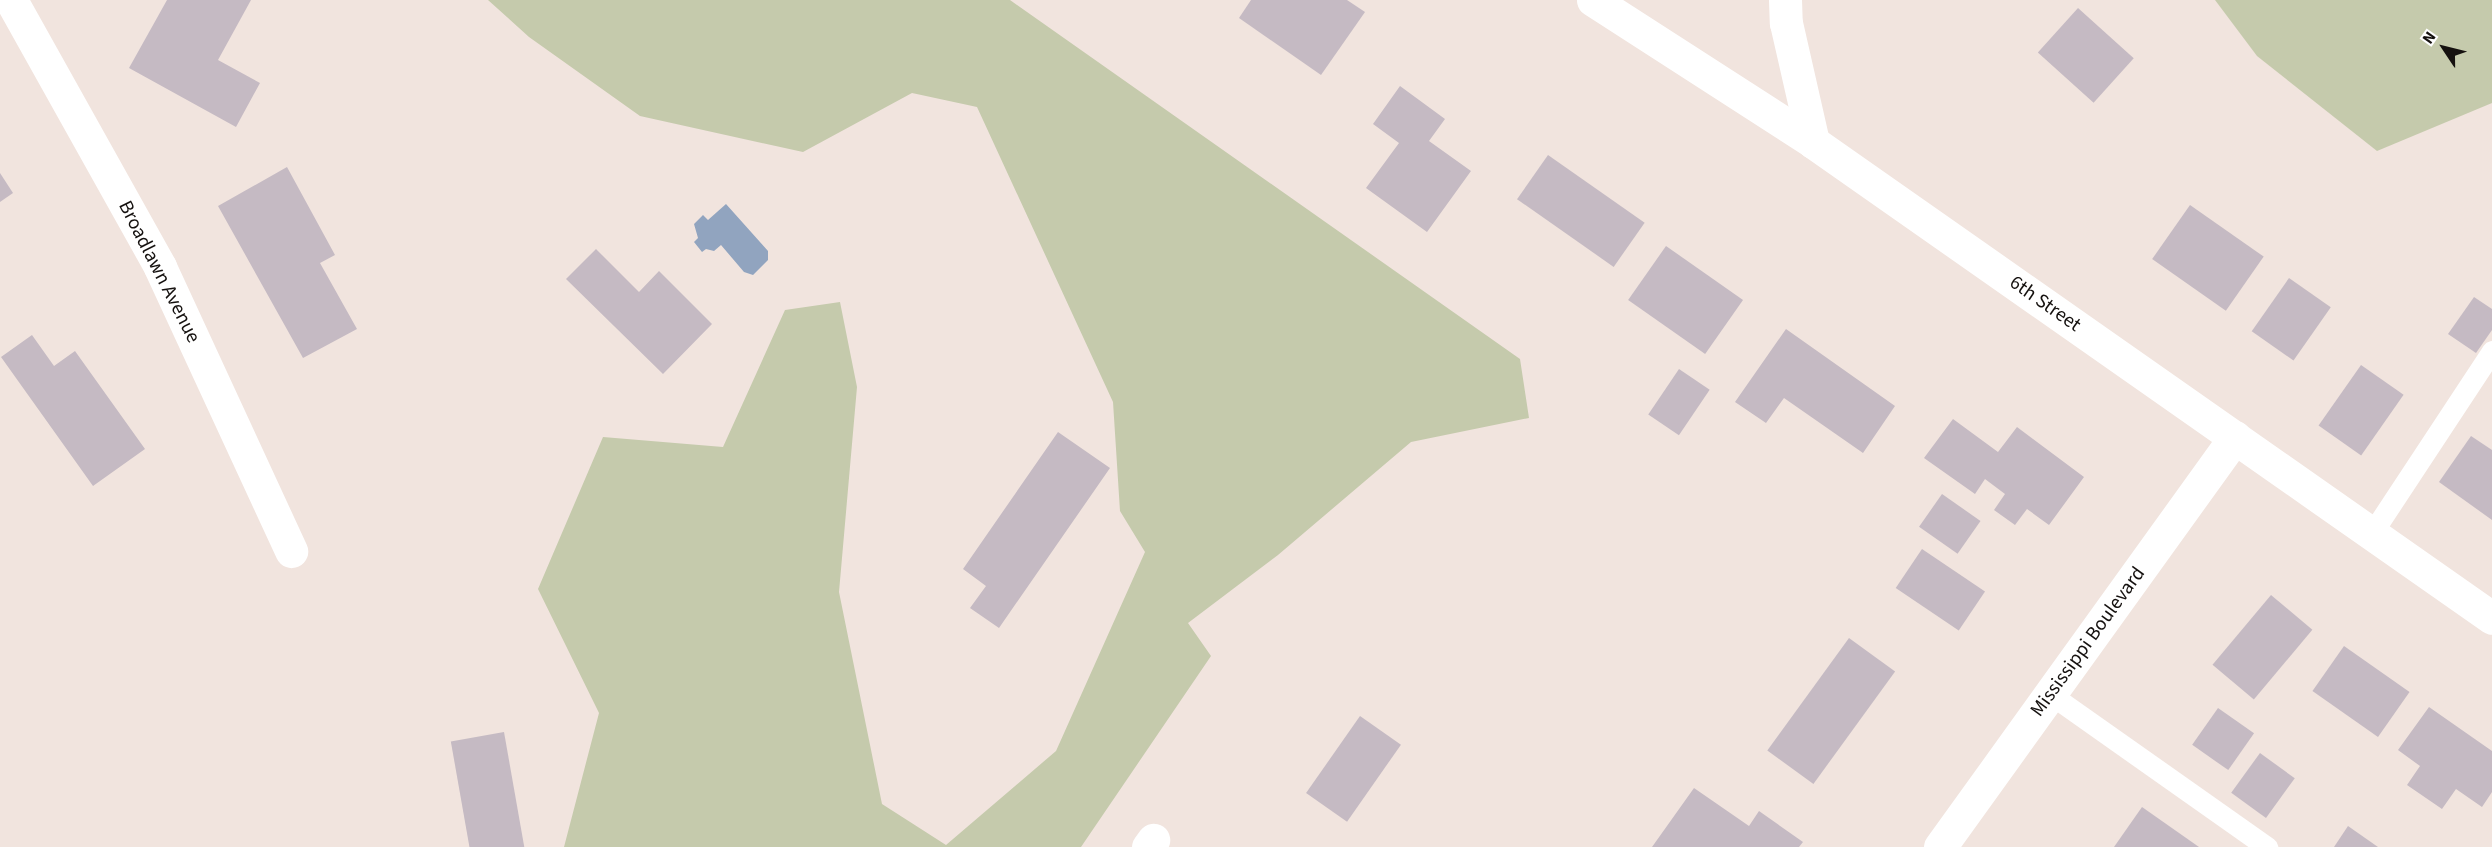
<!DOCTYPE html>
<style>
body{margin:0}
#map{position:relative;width:2492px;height:847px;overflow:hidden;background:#f1e4de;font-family:"Source Sans 3",sans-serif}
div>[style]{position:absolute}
.green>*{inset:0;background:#c5caac}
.water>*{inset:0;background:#91a4bf}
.building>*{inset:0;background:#c5bac3;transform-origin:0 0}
.service>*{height:21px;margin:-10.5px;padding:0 10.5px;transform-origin:10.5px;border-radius:10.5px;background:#fff}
.minor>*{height:33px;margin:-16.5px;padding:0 16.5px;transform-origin:16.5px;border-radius:16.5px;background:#fff}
span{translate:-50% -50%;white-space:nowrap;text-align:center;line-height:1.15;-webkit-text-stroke:5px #fff;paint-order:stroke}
.street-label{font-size:20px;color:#15110f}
.north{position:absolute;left:2414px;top:18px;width:60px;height:60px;-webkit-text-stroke:4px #fff;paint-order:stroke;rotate:305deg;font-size:16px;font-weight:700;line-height:24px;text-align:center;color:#15110f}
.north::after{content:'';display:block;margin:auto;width:21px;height:27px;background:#15110f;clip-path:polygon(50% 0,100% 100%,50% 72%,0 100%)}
</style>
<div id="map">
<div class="green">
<div style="clip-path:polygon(488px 0,1010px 0,1520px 359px,1529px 418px,1411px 442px,1278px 555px,1188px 623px,1211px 656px,1081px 847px,564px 847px,599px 713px,538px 589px,603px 437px,723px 447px,785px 310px,840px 302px,857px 387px,839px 592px,882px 804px,946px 845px,1056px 751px,1145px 552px,1120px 511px,1113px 402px,977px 107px,912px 93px,803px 152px,640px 116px,529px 37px)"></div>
<div style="clip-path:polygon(2215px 0,2492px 0,2492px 103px,2377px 151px,2257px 56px)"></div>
</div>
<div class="water">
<div style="clip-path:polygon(726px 204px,768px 251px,768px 260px,753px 275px,744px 272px,721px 245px,714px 251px,706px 249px,702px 252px,694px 242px,698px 238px,694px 224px,703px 215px,708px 220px)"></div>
</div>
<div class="building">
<div style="clip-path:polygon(167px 0,251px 0,218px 60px,260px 83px,236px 127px,129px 68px)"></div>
<div style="clip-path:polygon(1251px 0,1347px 0,1365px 12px,1321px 75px,1239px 18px)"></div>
<div style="left:2078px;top:8px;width:75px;height:60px;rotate:42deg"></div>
<div style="clip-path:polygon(1400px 86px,1445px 119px,1429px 141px,1471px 171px,1427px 232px,1366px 188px,1399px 143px,1373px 124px)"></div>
<div style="left:1548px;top:155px;width:118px;height:54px;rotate:35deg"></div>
<div style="clip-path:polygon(287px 167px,335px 255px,320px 263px,357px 329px,303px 358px,218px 206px)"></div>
<div style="clip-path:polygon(0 173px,13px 193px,0 202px)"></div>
<div style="left:2190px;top:205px;width:90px;height:66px;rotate:35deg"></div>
<div style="left:1666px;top:246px;width:94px;height:66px;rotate:35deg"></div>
<div style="clip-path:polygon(596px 249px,639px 292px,659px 271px,712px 324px,663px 374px,566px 279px)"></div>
<div style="left:2289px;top:278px;width:51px;height:65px;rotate:35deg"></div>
<div style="clip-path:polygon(2474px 297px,2492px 309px,2492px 330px,2476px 353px,2448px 334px)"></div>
<div style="clip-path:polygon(1786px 329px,1895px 406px,1863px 453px,1784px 398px,1766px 423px,1735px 402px)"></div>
<div style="clip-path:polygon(32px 335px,54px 366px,75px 351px,145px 449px,93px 486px,1px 357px)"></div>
<div style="left:2361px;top:365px;width:52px;height:74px;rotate:35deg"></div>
<div style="left:1679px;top:369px;width:37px;height:55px;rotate:34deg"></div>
<div style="clip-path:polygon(1953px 419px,1998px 452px,2017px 427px,2084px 477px,2049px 525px,2027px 509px,2015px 525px,1994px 510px,2005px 494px,1985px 479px,1975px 494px,1924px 458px)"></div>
<div style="clip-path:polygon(1058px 432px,1110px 468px,999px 628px,970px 608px,986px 586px,963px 569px)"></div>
<div style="clip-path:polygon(2471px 436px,2492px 450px,2492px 520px,2439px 482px)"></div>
<div style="left:1942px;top:494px;width:47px;height:40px;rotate:35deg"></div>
<div style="left:1922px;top:549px;width:76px;height:47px;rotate:34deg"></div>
<div style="left:2271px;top:595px;width:54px;height:91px;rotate:40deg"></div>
<div style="left:1849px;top:638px;width:57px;height:139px;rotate:36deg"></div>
<div style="left:2344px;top:646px;width:80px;height:55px;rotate:35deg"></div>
<div style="clip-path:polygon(2429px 707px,2492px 751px,2492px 792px,2482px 807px,2456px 789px,2442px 809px,2407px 785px,2420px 766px,2398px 750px)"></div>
<div style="left:2218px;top:708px;width:44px;height:45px;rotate:35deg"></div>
<div style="left:1360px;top:716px;width:50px;height:94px;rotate:35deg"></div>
<div style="left:504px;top:732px;width:117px;height:54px;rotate:80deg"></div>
<div style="left:2260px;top:753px;width:43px;height:49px;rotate:36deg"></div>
<div style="clip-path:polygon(1694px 788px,1749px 826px,1759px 811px,1803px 842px,1799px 847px,1652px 847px)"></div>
<div style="clip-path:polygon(2142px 807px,2199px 847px,2114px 847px)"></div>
<div style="clip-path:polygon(2348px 826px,2378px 847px,2334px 847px)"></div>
</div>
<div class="service">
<div style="left:2372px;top:533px;width:218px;rotate:-56.6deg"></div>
<div style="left:2050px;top:694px;width:266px;rotate:35.2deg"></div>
</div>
<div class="minor">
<div style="left:11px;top:0;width:306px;rotate:60.8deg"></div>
<div style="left:160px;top:267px;width:313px;rotate:65.2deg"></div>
<div style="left:1593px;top:0;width:262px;rotate:32.8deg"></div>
<div style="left:1813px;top:142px;width:829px;rotate:35.03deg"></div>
<div style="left:1785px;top:0;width:23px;rotate:88deg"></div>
<div style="left:1786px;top:23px;width:122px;rotate:77.2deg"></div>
<div style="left:1148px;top:847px;width:9px;rotate:-54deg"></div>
<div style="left:1940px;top:847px;width:505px;rotate:-54.26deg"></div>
</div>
<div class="street-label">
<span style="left:159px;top:272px;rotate:63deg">Broadlawn Avenue</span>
<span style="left:2045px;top:304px;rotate:35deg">6th Street</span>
<span style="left:2088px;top:642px;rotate:-54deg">Mississippi Boulevard</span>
</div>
<div class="north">N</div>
</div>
